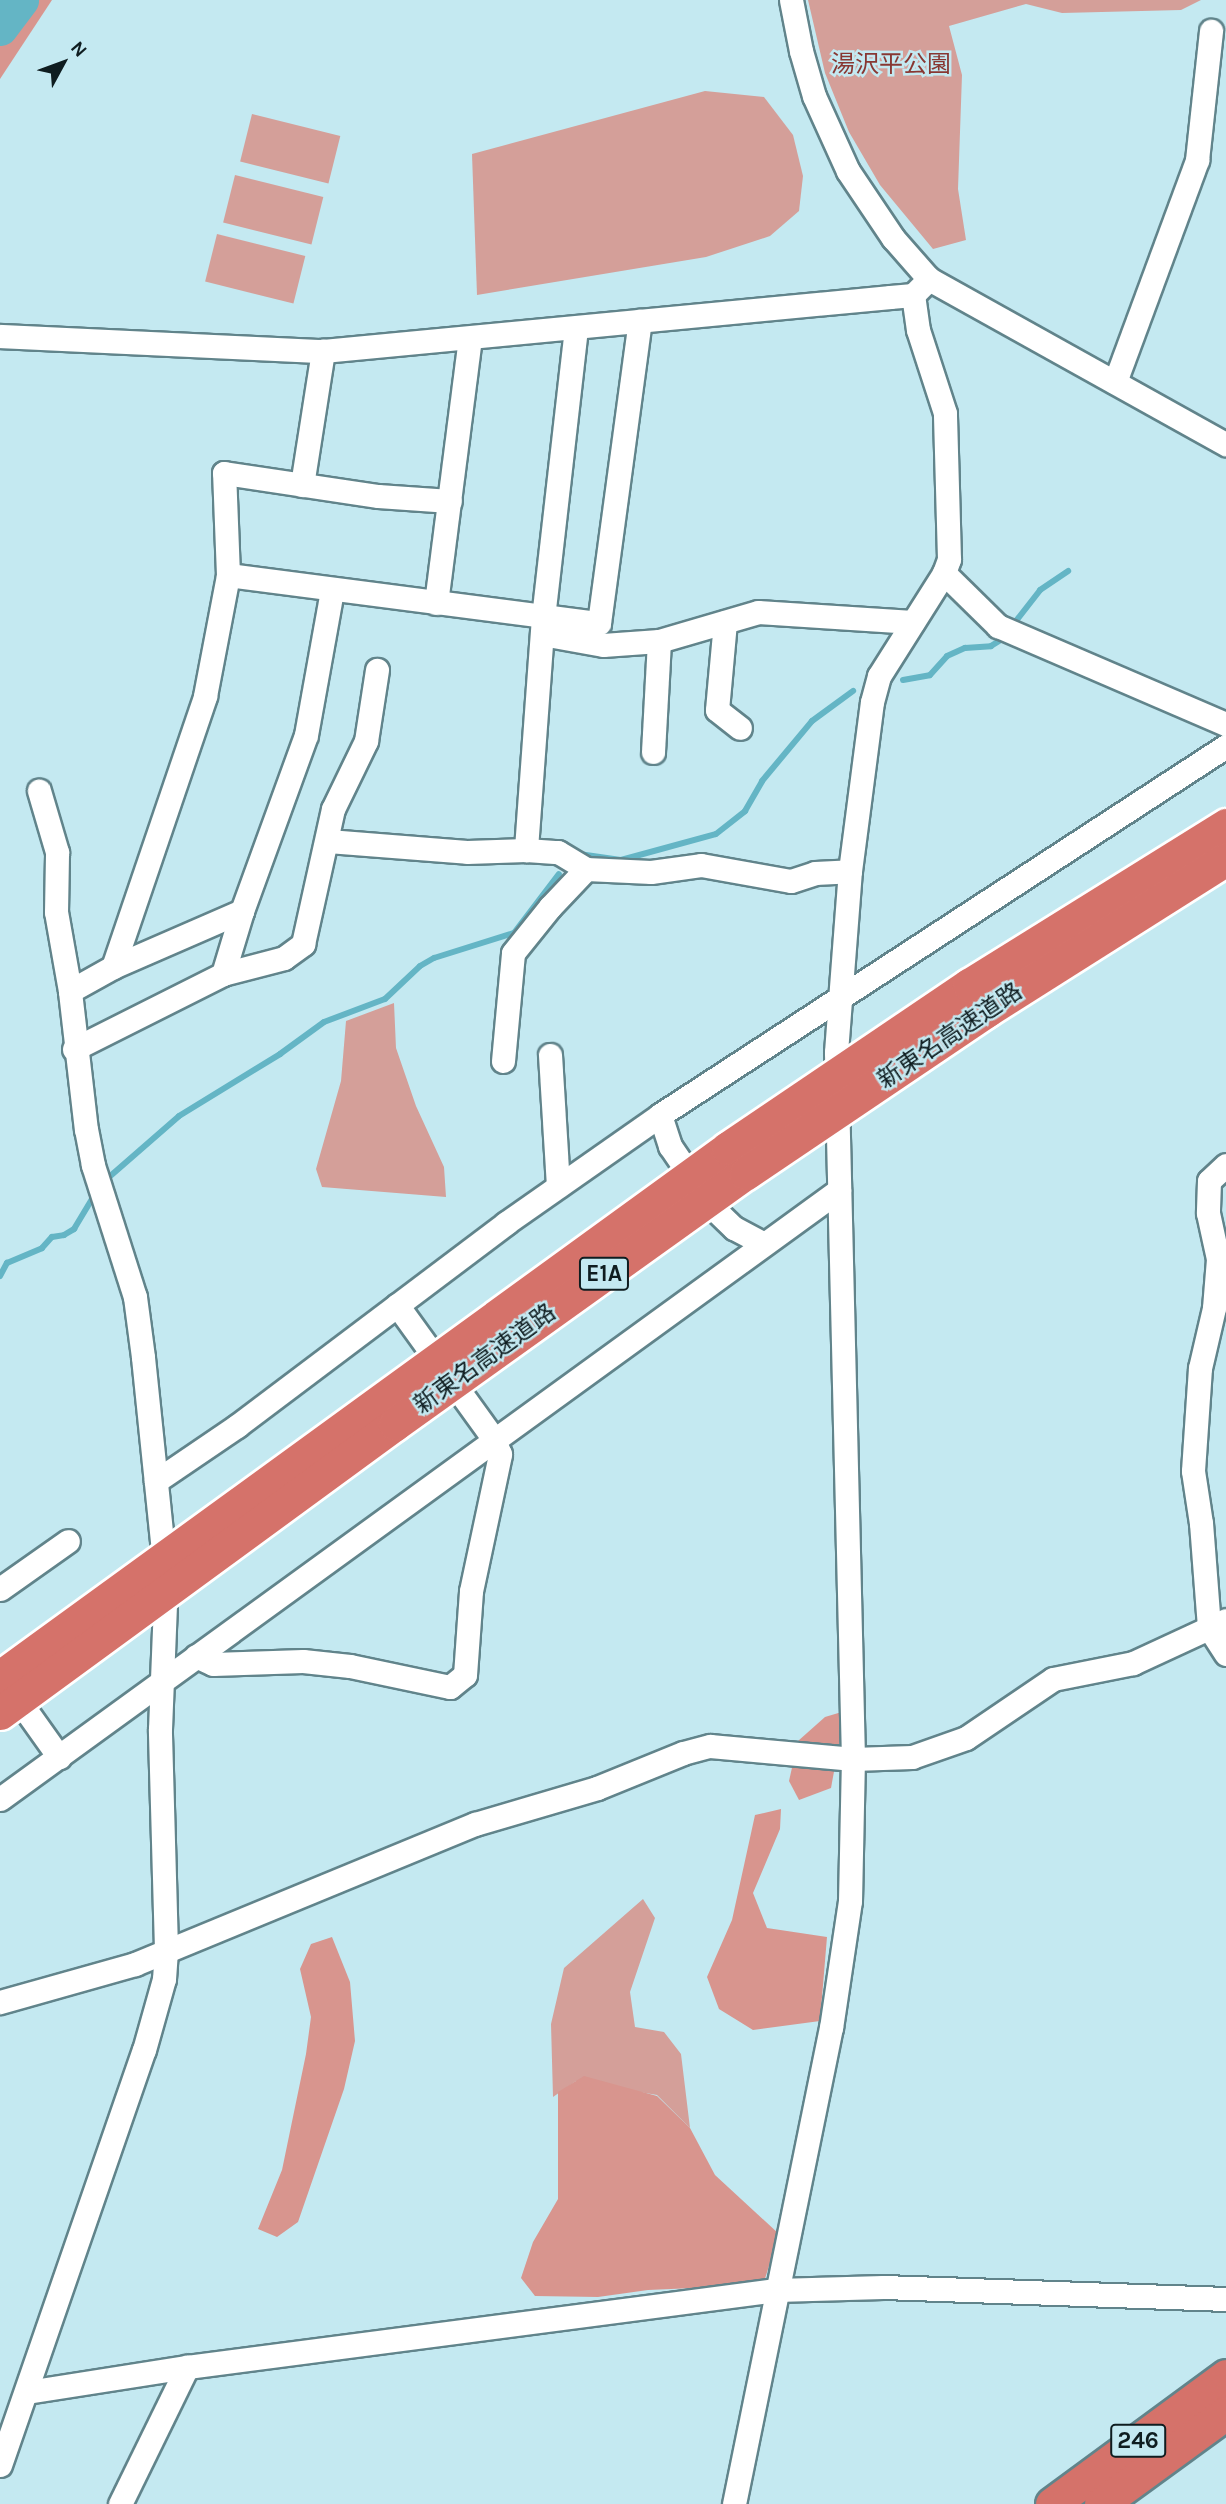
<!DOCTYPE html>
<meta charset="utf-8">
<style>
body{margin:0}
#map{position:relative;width:1226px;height:2504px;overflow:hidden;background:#c4e9f1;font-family:Karla,"Noto Sans JP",sans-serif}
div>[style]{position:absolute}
.green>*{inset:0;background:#d49f99;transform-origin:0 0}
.forest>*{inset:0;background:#d8958e}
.stream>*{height:6px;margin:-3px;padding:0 3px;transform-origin:3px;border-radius:3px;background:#64b5c5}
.river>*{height:35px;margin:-17.5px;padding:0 17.5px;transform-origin:17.5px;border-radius:17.5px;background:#64b5c5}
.roads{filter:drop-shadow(2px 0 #61848b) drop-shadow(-2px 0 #61848b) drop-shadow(0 2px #61848b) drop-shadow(0 -2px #61848b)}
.minor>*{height:23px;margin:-11.5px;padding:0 11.5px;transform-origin:11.5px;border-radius:11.5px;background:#fff}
.highway>*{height:33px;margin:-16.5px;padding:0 16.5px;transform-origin:16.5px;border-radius:16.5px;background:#d5726a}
.bridges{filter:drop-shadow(2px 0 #fff) drop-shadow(-2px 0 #fff) drop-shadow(0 2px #fff) drop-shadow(0 -2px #fff)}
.highway-bridge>*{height:33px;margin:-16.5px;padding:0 16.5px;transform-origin:16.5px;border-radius:16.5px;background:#d5726a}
span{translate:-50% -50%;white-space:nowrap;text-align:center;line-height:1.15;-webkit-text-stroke:5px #c4e9f1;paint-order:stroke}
.shield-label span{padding:2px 5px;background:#c4e9f1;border:2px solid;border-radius:5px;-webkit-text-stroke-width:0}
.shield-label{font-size:23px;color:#0f1d20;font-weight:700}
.park-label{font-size:24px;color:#883732}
.street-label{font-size:24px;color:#0f1d20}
.north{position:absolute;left:28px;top:28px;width:70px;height:70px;-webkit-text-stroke:5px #c4e9f1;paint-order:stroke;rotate:49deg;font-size:19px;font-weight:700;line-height:28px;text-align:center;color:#0f1d20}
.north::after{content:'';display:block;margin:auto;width:24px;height:32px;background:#0f1d20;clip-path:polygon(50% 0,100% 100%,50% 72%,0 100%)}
</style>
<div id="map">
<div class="green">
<div style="clip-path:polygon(808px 0,1201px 0,1181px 10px,1062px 13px,1026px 4px,949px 26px,962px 75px,958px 189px,966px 240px,933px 249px,880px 185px,849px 132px,825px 73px)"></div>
<div style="clip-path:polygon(705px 91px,764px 97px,793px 135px,803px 176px,799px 211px,770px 236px,706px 257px,477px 295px,472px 154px)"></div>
<div style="left:252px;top:114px;width:91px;height:49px;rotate:14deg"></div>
<div style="left:235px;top:175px;width:91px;height:49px;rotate:14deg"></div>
<div style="left:217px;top:234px;width:91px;height:49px;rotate:14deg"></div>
<div style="clip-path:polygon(394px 1003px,396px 1048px,416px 1106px,444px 1167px,446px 1197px,322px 1187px,316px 1169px,341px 1081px,346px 1021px)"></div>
<div style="clip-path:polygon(643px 1899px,655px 1918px,630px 1992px,635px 2027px,664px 2032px,681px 2054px,690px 2128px,657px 2095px,576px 2081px,553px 2097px,551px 2024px,564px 1968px)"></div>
</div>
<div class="forest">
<div style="clip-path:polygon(0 0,52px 0,0 79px)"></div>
<div style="clip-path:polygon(845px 1711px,831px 1788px,799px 1800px,789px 1781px,798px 1741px,825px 1717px)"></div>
<div style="clip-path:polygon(781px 1809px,780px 1829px,753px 1893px,767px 1928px,827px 1937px,820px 2021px,753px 2030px,719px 2009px,707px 1977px,732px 1920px,755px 1815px)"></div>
<div style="clip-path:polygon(332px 1937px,350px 1982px,355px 2041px,344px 2089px,298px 2222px,277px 2237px,258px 2229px,282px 2170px,306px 2054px,311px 2017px,300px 1969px,311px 1944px)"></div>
<div style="clip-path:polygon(584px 2076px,657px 2096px,690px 2128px,715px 2175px,779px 2234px,763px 2285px,648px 2290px,598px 2297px,535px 2296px,521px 2278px,533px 2242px,558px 2199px,558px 2092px)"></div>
</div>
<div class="stream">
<div style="left:1016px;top:621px;width:39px;rotate:-52deg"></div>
<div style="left:1040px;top:590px;width:34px;rotate:-34deg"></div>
<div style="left:903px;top:680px;width:27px;rotate:-10deg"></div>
<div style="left:930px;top:675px;width:25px;rotate:-48deg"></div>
<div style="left:947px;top:656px;width:20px;rotate:-24deg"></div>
<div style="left:965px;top:648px;width:26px;rotate:-4deg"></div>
<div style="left:991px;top:646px;width:9px;rotate:-32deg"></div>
<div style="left:579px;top:854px;width:42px;rotate:8.1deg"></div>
<div style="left:621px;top:860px;width:98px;rotate:-15.3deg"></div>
<div style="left:716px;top:834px;width:37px;rotate:-38deg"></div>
<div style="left:745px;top:811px;width:34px;rotate:-60deg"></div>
<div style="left:762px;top:781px;width:78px;rotate:-50.2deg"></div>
<div style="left:812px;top:721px;width:51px;rotate:-36.2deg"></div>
<div style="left:108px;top:1178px;width:94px;rotate:-41.1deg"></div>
<div style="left:179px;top:1116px;width:119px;rotate:-31.5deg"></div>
<div style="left:280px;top:1054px;width:54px;rotate:-36deg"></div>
<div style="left:324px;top:1022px;width:65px;rotate:-20.7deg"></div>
<div style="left:385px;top:999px;width:48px;rotate:-43.3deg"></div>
<div style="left:420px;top:966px;width:16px;rotate:-30deg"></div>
<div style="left:434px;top:958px;width:84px;rotate:-17.4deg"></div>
<div style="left:514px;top:933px;width:74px;rotate:-52.7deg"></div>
<div style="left:0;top:1276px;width:15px;rotate:-62deg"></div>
<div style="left:7px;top:1263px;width:38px;rotate:-23deg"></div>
<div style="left:42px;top:1248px;width:15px;rotate:-48deg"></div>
<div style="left:52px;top:1237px;width:12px;rotate:-9deg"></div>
<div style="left:64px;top:1235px;width:12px;rotate:-31deg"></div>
<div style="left:74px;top:1229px;width:37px;rotate:-59deg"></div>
</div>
<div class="river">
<div style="left:0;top:28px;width:35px;rotate:-53deg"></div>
</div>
<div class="roads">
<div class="minor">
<div style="left:791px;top:0;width:52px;rotate:78.9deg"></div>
<div style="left:801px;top:51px;width:47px;rotate:73.9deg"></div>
<div style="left:814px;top:96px;width:82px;rotate:65.6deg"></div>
<div style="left:848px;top:171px;width:81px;rotate:56.1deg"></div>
<div style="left:893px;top:238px;width:55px;rotate:48.7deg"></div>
<div style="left:929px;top:279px;width:340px;rotate:29.1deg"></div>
<div style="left:576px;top:328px;width:291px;rotate:96.5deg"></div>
<div style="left:543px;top:617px;width:234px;rotate:94.2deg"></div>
<div style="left:526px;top:850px;width:32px;rotate:4deg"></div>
<div style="left:558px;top:852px;width:33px;rotate:31deg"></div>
<div style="left:0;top:336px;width:323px;rotate:2.7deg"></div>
<div style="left:323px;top:351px;width:570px;rotate:-5.44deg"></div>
<div style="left:890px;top:297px;width:23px;rotate:-5deg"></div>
<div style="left:913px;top:295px;width:23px;rotate:-45deg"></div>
<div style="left:1115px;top:382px;width:237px;rotate:-69.7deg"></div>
<div style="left:1197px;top:160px;width:130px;rotate:-83.8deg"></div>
<div style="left:302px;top:485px;width:136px;rotate:-81.1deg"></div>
<div style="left:944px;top:573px;width:76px;rotate:44.5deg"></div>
<div style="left:998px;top:626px;width:248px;rotate:23.3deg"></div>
<div style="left:228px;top:575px;width:374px;rotate:7.4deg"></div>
<div style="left:599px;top:623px;width:305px;rotate:-82.3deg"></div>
<div style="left:436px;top:603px;width:266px;rotate:-82.7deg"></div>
<div style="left:725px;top:622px;width:88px;rotate:95.2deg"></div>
<div style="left:717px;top:710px;width:29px;rotate:38deg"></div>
<div style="left:542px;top:634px;width:62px;rotate:10.2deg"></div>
<div style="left:603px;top:645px;width:56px;rotate:-4.1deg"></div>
<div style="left:659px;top:641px;width:103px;rotate:-16.3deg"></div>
<div style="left:758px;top:612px;width:155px;rotate:3.7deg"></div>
<div style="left:653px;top:752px;width:111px;rotate:-86.9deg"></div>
<div style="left:328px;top:841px;width:139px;rotate:4.5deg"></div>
<div style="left:467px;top:852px;width:59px;rotate:-1.9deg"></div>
<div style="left:113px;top:967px;width:286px;rotate:-71.2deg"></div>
<div style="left:205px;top:696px;width:123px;rotate:-79.2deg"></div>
<div style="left:228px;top:575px;width:102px;rotate:-92.2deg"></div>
<div style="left:224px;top:473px;width:156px;rotate:8.5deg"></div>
<div style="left:378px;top:496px;width:72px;rotate:4deg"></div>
<div style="left:223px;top:974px;width:63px;rotate:-14.7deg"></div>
<div style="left:284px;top:958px;width:24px;rotate:-36deg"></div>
<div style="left:303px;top:944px;width:138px;rotate:-77.5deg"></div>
<div style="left:333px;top:809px;width:76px;rotate:-64.1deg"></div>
<div style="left:366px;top:741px;width:72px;rotate:-81.2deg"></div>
<div style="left:70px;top:991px;width:49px;rotate:-29.2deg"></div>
<div style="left:113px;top:967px;width:141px;rotate:-23.5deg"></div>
<div style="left:242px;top:911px;width:187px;rotate:-70deg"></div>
<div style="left:306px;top:735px;width:147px;rotate:-79.8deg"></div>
<div style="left:74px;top:1049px;width:167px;rotate:-26.7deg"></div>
<div style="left:223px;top:974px;width:66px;rotate:-73.2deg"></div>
<div style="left:550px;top:1055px;width:131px;rotate:86.5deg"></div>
<div style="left:503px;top:1061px;width:108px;rotate:-84.7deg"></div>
<div style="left:513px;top:953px;width:59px;rotate:-51.2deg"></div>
<div style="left:550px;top:907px;width:52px;rotate:-46.5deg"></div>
<div style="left:586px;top:869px;width:65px;rotate:2.6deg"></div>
<div style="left:651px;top:872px;width:50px;rotate:-8deg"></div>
<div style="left:701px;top:865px;width:91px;rotate:10.1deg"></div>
<div style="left:791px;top:881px;width:25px;rotate:-18deg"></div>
<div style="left:815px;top:873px;width:35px;rotate:-3deg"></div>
<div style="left:660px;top:1115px;width:33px;rotate:72deg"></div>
<div style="left:670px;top:1146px;width:73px;rotate:55.7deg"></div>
<div style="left:711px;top:1206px;width:32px;rotate:44deg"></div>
<div style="left:734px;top:1228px;width:34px;rotate:28deg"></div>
<div style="left:1226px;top:1165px;width:23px;rotate:137deg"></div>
<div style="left:1209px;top:1181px;width:32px;rotate:92deg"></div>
<div style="left:1208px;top:1213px;width:47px;rotate:77.7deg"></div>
<div style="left:1218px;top:1259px;width:49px;rotate:94.7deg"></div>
<div style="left:1214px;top:1308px;width:62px;rotate:103.1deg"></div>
<div style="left:1200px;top:1368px;width:103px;rotate:93.9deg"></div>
<div style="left:1193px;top:1471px;width:53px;rotate:81.3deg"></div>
<div style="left:1201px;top:1523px;width:105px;rotate:85.6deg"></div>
<div style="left:1209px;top:1628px;width:31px;rotate:57deg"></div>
<div style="left:156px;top:1481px;width:98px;rotate:-34.2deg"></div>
<div style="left:237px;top:1426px;width:337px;rotate:-37deg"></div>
<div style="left:506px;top:1223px;width:188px;rotate:-35deg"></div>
<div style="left:660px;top:1115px;width:676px;rotate:-33.1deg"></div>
<div style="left:0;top:1589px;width:83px;rotate:-35.2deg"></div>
<div style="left:196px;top:1656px;width:19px;rotate:25deg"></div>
<div style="left:213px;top:1664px;width:90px;rotate:-1.9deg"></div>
<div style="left:303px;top:1661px;width:47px;rotate:6.1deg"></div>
<div style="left:350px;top:1666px;width:102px;rotate:11.9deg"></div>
<div style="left:450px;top:1687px;width:19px;rotate:-39deg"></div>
<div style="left:465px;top:1675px;width:84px;rotate:-85.9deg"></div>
<div style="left:471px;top:1591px;width:140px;rotate:-78deg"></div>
<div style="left:500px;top:1454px;width:17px;rotate:-114deg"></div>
<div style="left:493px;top:1438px;width:164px;rotate:-125.8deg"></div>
<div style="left:10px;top:1688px;width:85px;rotate:54.6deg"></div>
<div style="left:0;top:1799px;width:1037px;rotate:-35.97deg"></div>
<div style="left:0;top:2002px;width:140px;rotate:-15.7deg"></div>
<div style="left:135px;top:1964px;width:368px;rotate:-22.4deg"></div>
<div style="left:475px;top:1824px;width:127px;rotate:-16.4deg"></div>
<div style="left:597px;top:1788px;width:93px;rotate:-22.1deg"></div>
<div style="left:683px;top:1753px;width:28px;rotate:-15deg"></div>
<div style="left:710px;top:1746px;width:144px;rotate:5.2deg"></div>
<div style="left:853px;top:1759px;width:59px;rotate:-1.9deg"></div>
<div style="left:912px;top:1757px;width:57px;rotate:-19.4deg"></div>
<div style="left:966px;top:1738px;width:105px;rotate:-34.1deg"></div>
<div style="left:1053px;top:1679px;width:82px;rotate:-11.3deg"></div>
<div style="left:1133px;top:1663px;width:102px;rotate:-24.8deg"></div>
<div style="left:27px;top:2392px;width:162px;rotate:-8.9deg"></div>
<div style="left:187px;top:2367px;width:594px;rotate:-7.45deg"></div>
<div style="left:776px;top:2290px;width:107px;rotate:-1.6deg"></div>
<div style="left:883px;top:2287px;width:343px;rotate:2deg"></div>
<div style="left:0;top:2465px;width:439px;rotate:-70.9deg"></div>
<div style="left:144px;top:2050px;width:74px;rotate:-74.3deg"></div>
<div style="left:164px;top:1979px;width:30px;rotate:-86deg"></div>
<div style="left:166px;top:1949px;width:220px;rotate:-91.6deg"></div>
<div style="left:160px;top:1729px;width:149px;rotate:-87.7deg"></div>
<div style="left:166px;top:1580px;width:224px;rotate:-95.9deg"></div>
<div style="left:143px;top:1357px;width:61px;rotate:-97.6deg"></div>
<div style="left:135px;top:1297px;width:139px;rotate:-107.7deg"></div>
<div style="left:93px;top:1165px;width:36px;rotate:-101deg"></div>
<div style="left:86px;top:1130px;width:140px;rotate:-96.6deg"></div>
<div style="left:70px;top:991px;width:80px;rotate:-100deg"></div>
<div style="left:56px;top:912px;width:60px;rotate:-89deg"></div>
<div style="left:57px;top:852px;width:64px;rotate:-106.4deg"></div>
<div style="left:120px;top:2504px;width:153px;rotate:-63.9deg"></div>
<div style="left:734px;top:2504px;width:486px;rotate:-78.5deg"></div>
<div style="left:831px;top:2028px;width:128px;rotate:-81.5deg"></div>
<div style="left:850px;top:1901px;width:142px;rotate:-88.8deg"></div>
<div style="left:853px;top:1759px;width:707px;rotate:-91.38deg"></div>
<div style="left:836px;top:1052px;width:182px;rotate:-85.6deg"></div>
<div style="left:850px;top:871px;width:170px;rotate:-82.6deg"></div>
<div style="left:872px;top:702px;width:27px;rotate:-75deg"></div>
<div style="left:879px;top:676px;width:122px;rotate:-57.7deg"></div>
<div style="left:944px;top:573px;width:15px;rotate:-70deg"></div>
<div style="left:949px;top:559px;width:146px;rotate:-91.6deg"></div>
<div style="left:945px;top:413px;width:87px;rotate:-108deg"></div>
<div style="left:918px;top:330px;width:35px;rotate:-98deg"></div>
</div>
<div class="highway">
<div style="left:1052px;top:2504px;width:216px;rotate:-36.3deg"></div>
<div style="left:1101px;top:2504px;width:155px;rotate:-36.1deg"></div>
</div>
</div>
<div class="bridges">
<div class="highway-bridge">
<div style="left:0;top:1677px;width:900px;rotate:-36deg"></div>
<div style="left:728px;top:1148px;width:291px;rotate:-34.1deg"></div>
<div style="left:969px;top:985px;width:303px;rotate:-31.9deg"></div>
<div style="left:0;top:1713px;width:489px;rotate:-36.2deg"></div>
<div style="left:395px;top:1424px;width:432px;rotate:-35.6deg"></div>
<div style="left:746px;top:1173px;width:290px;rotate:-34deg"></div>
<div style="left:986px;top:1011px;width:284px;rotate:-32.3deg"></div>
</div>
</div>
<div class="shield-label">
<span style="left:604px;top:1274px">E1A</span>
<span style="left:1138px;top:2441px">246</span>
</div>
<div class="park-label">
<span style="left:891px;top:65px">湯沢平公園</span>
</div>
<div class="street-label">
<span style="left:950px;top:1036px;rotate:-34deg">新東名高速道路</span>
<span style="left:485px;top:1359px;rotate:-36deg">新東名高速道路</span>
</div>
<div class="north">N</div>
</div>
